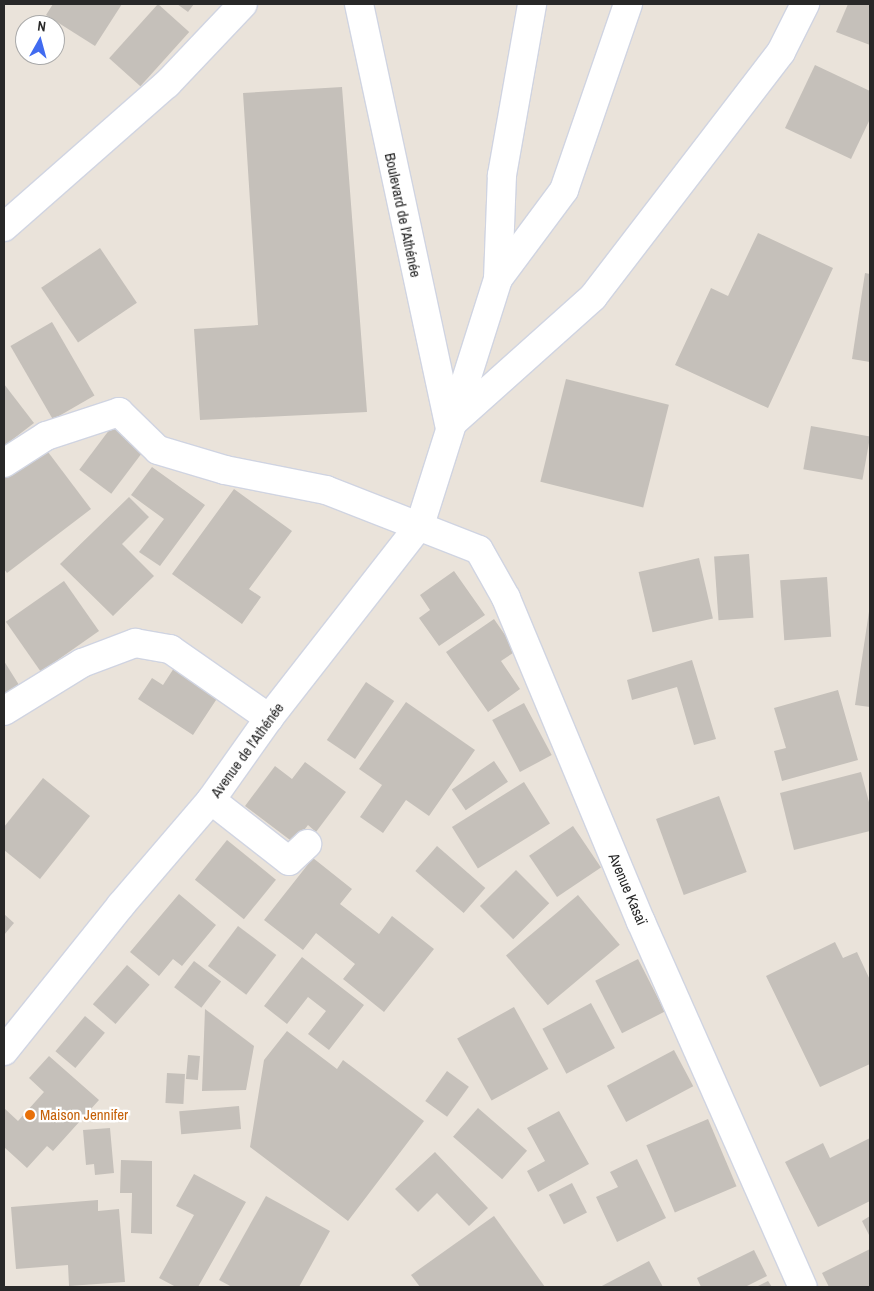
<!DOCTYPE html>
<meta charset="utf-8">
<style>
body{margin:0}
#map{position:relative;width:874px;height:1291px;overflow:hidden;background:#eae3da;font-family:"Archivo Narrow",sans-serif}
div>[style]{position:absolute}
.building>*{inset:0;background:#c5c0ba;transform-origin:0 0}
.roads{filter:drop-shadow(1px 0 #d0d4e1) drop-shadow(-1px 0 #d0d4e1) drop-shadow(0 1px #d0d4e1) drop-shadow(0 -1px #d0d4e1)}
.minor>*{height:28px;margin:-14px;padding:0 14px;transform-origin:14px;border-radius:14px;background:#fff}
.dots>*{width:14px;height:14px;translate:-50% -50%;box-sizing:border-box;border:2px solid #fff;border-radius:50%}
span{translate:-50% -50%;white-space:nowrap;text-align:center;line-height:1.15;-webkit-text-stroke:4.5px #fff;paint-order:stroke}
.street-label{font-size:15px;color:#282828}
.food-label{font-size:15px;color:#c56008}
.left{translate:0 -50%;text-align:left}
.frame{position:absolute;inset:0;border:5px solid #282828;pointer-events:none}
.north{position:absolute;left:15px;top:15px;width:50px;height:50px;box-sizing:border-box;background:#fff;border:1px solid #a9a9a9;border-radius:50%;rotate:7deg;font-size:14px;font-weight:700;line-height:20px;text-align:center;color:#282828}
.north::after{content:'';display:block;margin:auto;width:18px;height:22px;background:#416bf0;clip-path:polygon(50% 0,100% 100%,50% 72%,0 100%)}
</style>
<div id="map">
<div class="building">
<div style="clip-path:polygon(53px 4px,122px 4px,95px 46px,46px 15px)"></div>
<div style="left:158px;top:4px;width:42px;height:73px;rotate:42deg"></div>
<div style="clip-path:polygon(177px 4px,194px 4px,188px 12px)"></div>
<div style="clip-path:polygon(848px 4px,870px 4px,870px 45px,836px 32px)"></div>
<div style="clip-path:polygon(815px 65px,870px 91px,870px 119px,851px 159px,785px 128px)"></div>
<div style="clip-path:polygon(342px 87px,367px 412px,200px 420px,194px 329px,258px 325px,243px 93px)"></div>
<div style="clip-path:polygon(758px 233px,833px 268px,768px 408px,675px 365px,711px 288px,728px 296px)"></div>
<div style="left:100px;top:248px;width:66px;height:71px;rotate:56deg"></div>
<div style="clip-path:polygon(865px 273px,870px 274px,870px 362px,852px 359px)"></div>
<div style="left:52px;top:322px;width:85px;height:48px;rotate:60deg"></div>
<div style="left:566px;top:379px;width:106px;height:106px;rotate:14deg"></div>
<div style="clip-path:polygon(4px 384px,34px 423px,4px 446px)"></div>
<div style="left:113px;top:425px;width:40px;height:56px;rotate:37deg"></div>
<div style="left:811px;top:426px;width:60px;height:44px;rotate:10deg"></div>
<div style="clip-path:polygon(45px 448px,91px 509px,7px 573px,4px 569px,4px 479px)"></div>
<div style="clip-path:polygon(152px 467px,205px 505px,160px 566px,139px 552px,164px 519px,131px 495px)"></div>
<div style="clip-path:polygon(234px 489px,292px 531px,249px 589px,261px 597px,242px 624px,172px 574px)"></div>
<div style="clip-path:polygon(129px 497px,149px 517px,122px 544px,154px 576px,113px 616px,60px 564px)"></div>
<div style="left:749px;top:554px;width:64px;height:35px;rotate:86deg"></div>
<div style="left:699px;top:558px;width:62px;height:62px;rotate:77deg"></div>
<div style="clip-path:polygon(454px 571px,485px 615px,439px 646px,419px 618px,430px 610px,420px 595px)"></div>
<div style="left:827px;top:577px;width:60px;height:47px;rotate:86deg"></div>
<div style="left:64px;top:581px;width:61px;height:71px;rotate:55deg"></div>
<div style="clip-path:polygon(870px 605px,870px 707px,855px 705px)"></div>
<div style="clip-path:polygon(494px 619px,516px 651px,501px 661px,520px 689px,488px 712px,446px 652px)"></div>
<div style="clip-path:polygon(692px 660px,716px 739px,694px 745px,677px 687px,632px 700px,627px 680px)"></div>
<div style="clip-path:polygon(4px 661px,19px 685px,4px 696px)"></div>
<div style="clip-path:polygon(174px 668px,218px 697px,193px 735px,138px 699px,152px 678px,163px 685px)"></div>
<div style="left:366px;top:682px;width:34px;height:70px;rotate:34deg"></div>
<div style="clip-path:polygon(838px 690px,858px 760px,782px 781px,774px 751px,786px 748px,774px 708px)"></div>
<div style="clip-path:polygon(406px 702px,475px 750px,429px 816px,406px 800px,383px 833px,360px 817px,382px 785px,359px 769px)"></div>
<div style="left:524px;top:703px;width:59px;height:36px;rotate:62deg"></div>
<div style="left:494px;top:761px;width:25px;height:51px;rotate:56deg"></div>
<div style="clip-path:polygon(305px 762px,346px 792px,316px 832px,308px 825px,294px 843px,245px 806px,275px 766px,292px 779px)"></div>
<div style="clip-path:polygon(861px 772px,870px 806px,870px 831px,794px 850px,780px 793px)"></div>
<div style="clip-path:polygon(43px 778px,90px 816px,40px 879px,4px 850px,4px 827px)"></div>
<div style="left:524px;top:782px;width:49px;height:85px;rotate:58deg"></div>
<div style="left:719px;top:796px;width:81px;height:67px;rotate:70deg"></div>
<div style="left:573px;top:826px;width:50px;height:53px;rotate:56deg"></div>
<div style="left:227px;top:840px;width:63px;height:51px;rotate:39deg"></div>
<div style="left:437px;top:846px;width:64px;height:33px;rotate:41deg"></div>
<div style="clip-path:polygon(313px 858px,352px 889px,340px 904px,379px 934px,392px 916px,434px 949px,384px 1012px,343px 979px,355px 964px,316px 933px,303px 950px,264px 920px)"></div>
<div style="left:516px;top:870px;width:47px;height:51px;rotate:45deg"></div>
<div style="clip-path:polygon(179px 894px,216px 925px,182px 966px,173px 959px,159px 976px,130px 952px)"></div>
<div style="left:578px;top:895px;width:65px;height:94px;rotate:50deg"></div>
<div style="clip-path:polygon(4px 914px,14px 923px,4px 935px)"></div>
<div style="left:238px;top:926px;width:48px;height:50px;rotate:37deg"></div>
<div style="clip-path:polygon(835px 942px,843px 958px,857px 952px,870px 980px,870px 1064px,820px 1087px,766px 976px)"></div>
<div style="clip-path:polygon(302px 957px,364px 1005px,329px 1050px,308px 1034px,326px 1011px,308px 997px,287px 1024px,264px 1006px)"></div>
<div style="left:638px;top:959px;width:59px;height:48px;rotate:63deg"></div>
<div style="left:194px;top:961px;width:34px;height:33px;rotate:37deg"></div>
<div style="left:127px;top:965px;width:30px;height:52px;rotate:41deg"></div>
<div style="left:591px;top:1003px;width:51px;height:55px;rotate:62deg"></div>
<div style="left:514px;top:1007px;width:71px;height:65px;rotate:61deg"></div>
<div style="clip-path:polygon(205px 1009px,254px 1046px,246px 1090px,202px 1091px)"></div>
<div style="left:85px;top:1016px;width:26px;height:46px;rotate:40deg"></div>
<div style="clip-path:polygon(287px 1031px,337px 1069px,343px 1060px,424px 1121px,348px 1221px,250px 1147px,264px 1060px)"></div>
<div style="left:674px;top:1050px;width:41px;height:76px;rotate:62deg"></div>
<div style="left:188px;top:1055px;width:12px;height:24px;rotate:5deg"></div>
<div style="clip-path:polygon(49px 1056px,99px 1100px,53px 1151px,47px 1146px,27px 1168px,4px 1147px,4px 1108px,18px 1121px,44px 1092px,29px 1078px)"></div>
<div style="left:447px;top:1071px;width:27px;height:37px;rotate:36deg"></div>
<div style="left:167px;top:1073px;width:18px;height:30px;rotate:3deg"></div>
<div style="left:239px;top:1106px;width:23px;height:60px;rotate:85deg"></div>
<div style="left:478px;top:1108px;width:65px;height:38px;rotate:41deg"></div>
<div style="clip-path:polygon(559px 1111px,589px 1164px,538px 1192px,527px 1171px,545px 1161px,527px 1128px)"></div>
<div style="left:708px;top:1119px;width:73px;height:67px;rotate:67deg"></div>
<div style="clip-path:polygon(110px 1128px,114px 1173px,95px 1175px,94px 1164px,86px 1165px,83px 1130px)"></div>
<div style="clip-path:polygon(870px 1138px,870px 1201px,818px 1227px,785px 1162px,823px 1143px,830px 1158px)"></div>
<div style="clip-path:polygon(435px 1152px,488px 1208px,469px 1226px,437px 1193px,418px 1212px,395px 1189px)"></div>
<div style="clip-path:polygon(637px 1159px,666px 1218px,617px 1242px,596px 1197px,618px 1187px,610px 1172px)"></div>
<div style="clip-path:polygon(121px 1160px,152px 1161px,152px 1234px,131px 1233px,132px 1193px,120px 1193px)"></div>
<div style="clip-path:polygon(194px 1174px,246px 1202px,198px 1287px,176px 1287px,159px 1278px,194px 1215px,176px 1206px)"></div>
<div style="left:572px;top:1183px;width:33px;height:26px;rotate:63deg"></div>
<div style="clip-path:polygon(266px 1196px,330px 1231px,299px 1287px,232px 1287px,219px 1280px)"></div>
<div style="clip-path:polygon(98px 1200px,98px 1211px,119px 1209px,125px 1282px,69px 1286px,68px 1265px,16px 1269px,11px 1207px)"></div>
<div style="clip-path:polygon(494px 1216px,545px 1287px,420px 1287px,411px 1275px)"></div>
<div style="clip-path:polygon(870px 1216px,870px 1237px,862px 1221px)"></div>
<div style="clip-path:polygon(870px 1249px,870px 1287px,829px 1287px,822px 1273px)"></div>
<div style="clip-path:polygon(754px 1250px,767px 1276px,745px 1287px,701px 1287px,697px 1278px)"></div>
<div style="clip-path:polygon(649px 1261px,663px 1287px,600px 1287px)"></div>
<div style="clip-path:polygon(768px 1281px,772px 1287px,756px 1287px)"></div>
</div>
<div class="roads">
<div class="minor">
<div style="left:359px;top:4px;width:431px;rotate:77.9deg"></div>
<div style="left:4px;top:227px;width:217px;rotate:-41.3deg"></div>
<div style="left:167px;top:84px;width:110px;rotate:-46.5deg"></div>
<div style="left:498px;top:279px;width:111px;rotate:-53.4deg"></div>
<div style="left:564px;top:190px;width:197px;rotate:-71deg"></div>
<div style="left:450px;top:425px;width:192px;rotate:-41.8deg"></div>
<div style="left:593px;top:297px;width:309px;rotate:-52.5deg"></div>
<div style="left:781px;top:52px;width:54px;rotate:-63.4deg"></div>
<div style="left:4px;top:463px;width:50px;rotate:-32.7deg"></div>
<div style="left:46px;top:436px;width:77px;rotate:-18.2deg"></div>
<div style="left:119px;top:412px;width:54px;rotate:44.3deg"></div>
<div style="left:158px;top:450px;width:70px;rotate:16.6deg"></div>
<div style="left:225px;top:470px;width:103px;rotate:11.2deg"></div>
<div style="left:326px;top:490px;width:164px;rotate:21.4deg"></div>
<div style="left:479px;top:550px;width:55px;rotate:60.6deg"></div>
<div style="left:506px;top:598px;width:351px;rotate:67.4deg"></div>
<div style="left:641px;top:922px;width:399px;rotate:66.1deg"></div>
<div style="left:4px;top:711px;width:92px;rotate:-31.6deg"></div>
<div style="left:82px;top:663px;width:57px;rotate:-20.7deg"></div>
<div style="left:135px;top:643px;width:36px;rotate:10deg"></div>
<div style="left:170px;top:649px;width:121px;rotate:34.9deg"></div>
<div style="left:211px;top:800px;width:99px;rotate:38deg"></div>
<div style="left:289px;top:861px;width:25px;rotate:-43deg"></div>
<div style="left:4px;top:1051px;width:187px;rotate:-51.3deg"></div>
<div style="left:121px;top:905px;width:138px;rotate:-49.4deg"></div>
<div style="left:211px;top:800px;width:100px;rotate:-54.7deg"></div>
<div style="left:269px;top:718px;width:245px;rotate:-52deg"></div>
<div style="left:420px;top:525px;width:258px;rotate:-72.4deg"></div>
<div style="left:498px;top:279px;width:104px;rotate:-87.8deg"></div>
<div style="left:502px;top:175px;width:174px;rotate:-80deg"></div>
</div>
</div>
<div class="dots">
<div style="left:30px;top:1115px;background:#e8710a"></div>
</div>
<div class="street-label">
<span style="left:403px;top:215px;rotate:78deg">Boulevard de l'Athénée</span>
<span style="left:247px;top:750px;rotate:-54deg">Avenue de l'Athénée</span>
<span style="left:628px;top:889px;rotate:67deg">Avenue Kasaï</span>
</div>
<div class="food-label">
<span class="left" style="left:40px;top:1115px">Maison Jennifer</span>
</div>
<div class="frame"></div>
<div class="north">N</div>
</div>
